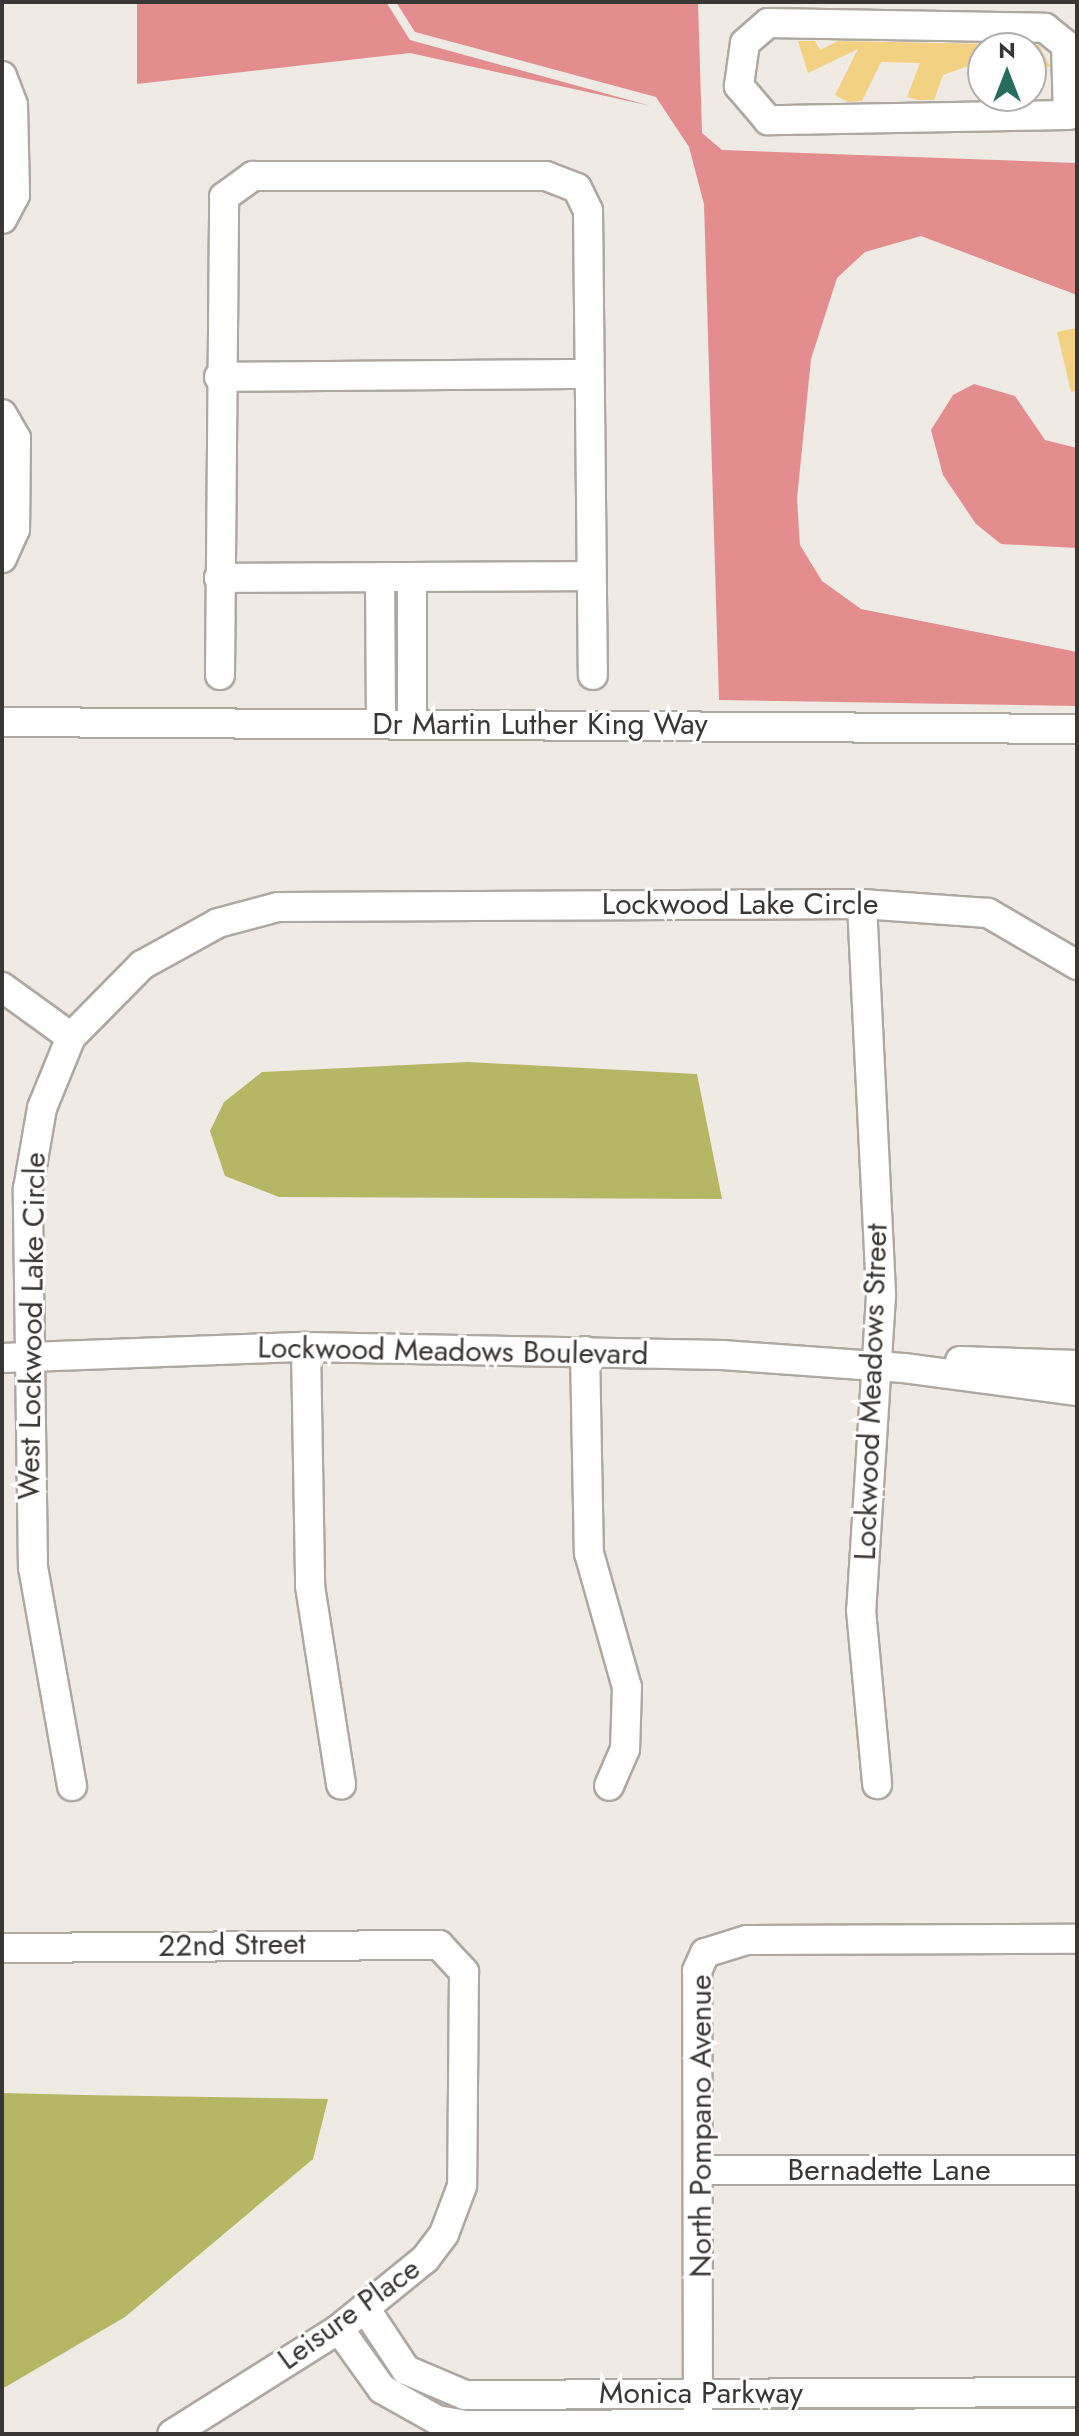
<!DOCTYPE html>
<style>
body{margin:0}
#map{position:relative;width:1079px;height:2436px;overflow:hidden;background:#f0eae4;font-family:Jost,sans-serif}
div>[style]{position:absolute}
.forest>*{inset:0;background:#e48d8f}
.water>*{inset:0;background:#b5b765}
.building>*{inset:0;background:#f3d182}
.roads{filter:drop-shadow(2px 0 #aea8a3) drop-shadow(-2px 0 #aea8a3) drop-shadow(0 2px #aea8a3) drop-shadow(0 -2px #aea8a3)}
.minor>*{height:28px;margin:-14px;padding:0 14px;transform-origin:14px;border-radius:14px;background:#fff}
span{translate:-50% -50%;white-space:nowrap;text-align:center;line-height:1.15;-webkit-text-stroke:6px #fff;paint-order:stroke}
.street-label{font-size:30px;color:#393735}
.frame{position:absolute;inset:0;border:4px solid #393735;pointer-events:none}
.north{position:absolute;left:967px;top:32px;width:80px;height:80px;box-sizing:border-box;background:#fff;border:2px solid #b0afae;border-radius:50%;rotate:0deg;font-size:22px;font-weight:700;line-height:32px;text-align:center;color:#393735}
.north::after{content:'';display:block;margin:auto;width:28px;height:36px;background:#276c5e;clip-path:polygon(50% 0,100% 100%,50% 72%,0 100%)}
</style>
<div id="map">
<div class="forest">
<div style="clip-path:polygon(137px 2px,386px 2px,410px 40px,651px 106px,410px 53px,137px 84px)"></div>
<div style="clip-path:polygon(396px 2px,698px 2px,702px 133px,722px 150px,1077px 163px,1077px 295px,921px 236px,865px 252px,837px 278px,811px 359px,797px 499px,800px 545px,822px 581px,861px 609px,1077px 652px,1077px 706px,719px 700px,704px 204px,689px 147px,656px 97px,415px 32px)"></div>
<div style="clip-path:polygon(974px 384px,1015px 396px,1045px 440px,1077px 448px,1077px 548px,1001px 544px,976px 524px,943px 475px,931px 430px,953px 395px)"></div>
</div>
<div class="water">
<div style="clip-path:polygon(468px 1062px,697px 1074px,722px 1199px,279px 1197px,225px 1176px,210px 1131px,224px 1102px,262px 1072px)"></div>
<div style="clip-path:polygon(2px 2093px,84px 2095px,328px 2099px,313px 2159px,125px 2317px,2px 2389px)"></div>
</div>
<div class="building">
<div style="clip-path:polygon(798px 41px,815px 41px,820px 50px,838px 41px,1039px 45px,1050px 66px,1031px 73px,1031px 48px,983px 48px,983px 61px,943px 75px,934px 100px,918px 100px,907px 97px,920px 63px,881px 62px,862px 101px,848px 102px,835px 95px,858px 49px,808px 73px)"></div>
<div style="clip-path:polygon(1077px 328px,1077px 391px,1071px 392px,1057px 332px)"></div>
</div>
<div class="roads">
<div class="minor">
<div style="left:768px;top:23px;width:277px;rotate:1deg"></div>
<div style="left:1045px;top:28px;width:27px;rotate:39deg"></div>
<div style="left:1066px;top:45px;width:70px;rotate:88.4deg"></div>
<div style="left:1068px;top:115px;width:300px;rotate:179deg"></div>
<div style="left:768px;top:120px;width:45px;rotate:-130.5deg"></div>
<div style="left:739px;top:86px;width:43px;rotate:-82.1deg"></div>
<div style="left:745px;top:43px;width:30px;rotate:-41deg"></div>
<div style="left:2px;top:76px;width:31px;rotate:69deg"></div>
<div style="left:13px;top:105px;width:90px;rotate:88.7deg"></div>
<div style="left:15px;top:195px;width:27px;rotate:118deg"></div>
<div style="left:219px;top:377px;width:370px;rotate:-0.5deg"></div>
<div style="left:2px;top:414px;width:28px;rotate:60deg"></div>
<div style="left:16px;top:438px;width:91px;rotate:90.6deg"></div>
<div style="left:15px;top:529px;width:32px;rotate:114deg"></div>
<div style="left:380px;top:577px;width:146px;rotate:89.6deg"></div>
<div style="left:412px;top:577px;width:146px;rotate:90deg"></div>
<div style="left:219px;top:578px;width:372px;rotate:-0.3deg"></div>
<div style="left:220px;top:675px;width:478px;rotate:-89.5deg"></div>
<div style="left:224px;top:197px;width:36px;rotate:-36deg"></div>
<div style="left:253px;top:176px;width:293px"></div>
<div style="left:546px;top:176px;width:33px;rotate:21deg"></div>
<div style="left:577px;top:188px;width:25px;rotate:64deg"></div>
<div style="left:588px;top:211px;width:464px;rotate:89.4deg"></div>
<div style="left:2px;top:722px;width:1075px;rotate:0.37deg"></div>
<div style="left:862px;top:904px;width:392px;rotate:87.2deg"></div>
<div style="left:881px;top:1296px;width:315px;rotate:93.6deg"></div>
<div style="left:861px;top:1610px;width:175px;rotate:84.7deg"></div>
<div style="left:2px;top:987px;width:85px;rotate:35.9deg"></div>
<div style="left:306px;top:1347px;width:239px;rotate:89deg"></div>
<div style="left:310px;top:1586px;width:201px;rotate:81.1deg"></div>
<div style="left:585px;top:1351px;width:202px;rotate:88.9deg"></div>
<div style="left:589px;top:1553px;width:139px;rotate:74.2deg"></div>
<div style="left:627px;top:1687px;width:62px;rotate:91.8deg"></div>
<div style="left:625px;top:1749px;width:40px;rotate:113.4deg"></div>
<div style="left:2px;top:1358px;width:304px;rotate:-2.1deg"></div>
<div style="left:306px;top:1347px;width:416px;rotate:1.1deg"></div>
<div style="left:722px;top:1355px;width:182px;rotate:4.1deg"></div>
<div style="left:904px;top:1368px;width:175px;rotate:7.6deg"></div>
<div style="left:960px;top:1361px;width:117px;rotate:2deg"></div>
<div style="left:72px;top:1786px;width:221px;rotate:-100.1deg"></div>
<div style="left:33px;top:1568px;width:379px;rotate:-90.8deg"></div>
<div style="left:28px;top:1189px;width:82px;rotate:-80.2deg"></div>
<div style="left:42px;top:1108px;width:77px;rotate:-67.8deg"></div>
<div style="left:71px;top:1037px;width:101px;rotate:-45.4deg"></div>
<div style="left:142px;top:965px;width:87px;rotate:-28.9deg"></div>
<div style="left:218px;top:923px;width:62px;rotate:-14.9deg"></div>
<div style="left:278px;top:907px;width:584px;rotate:-0.29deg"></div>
<div style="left:862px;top:904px;width:126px;rotate:4.1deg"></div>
<div style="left:988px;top:913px;width:103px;rotate:30.3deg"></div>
<div style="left:2px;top:1948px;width:437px;rotate:-0.4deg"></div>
<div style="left:439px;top:1945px;width:37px;rotate:47deg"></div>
<div style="left:464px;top:1972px;width:214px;rotate:90.5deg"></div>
<div style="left:462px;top:2186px;width:51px;rotate:110.6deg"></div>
<div style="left:444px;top:2234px;width:31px;rotate:127deg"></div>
<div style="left:425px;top:2259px;width:111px;rotate:140.9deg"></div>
<div style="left:339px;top:2329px;width:197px;rotate:147.8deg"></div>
<div style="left:701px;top:2170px;width:376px"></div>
<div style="left:365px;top:2308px;width:74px;rotate:56.5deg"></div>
<div style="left:406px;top:2370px;width:64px;rotate:23deg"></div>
<div style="left:465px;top:2395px;width:612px;rotate:-0.28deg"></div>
<div style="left:339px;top:2329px;width:74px;rotate:54.4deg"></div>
<div style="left:382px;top:2389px;width:63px;rotate:29.4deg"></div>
<div style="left:437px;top:2420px;width:28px;rotate:10deg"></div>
<div style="left:465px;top:2425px;width:612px;rotate:-0.19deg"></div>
<div style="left:698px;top:2434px;width:463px;rotate:-90.1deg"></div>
<div style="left:697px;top:1971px;width:20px;rotate:-66deg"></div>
<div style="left:705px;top:1953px;width:44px;rotate:-17.2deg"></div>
<div style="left:747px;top:1940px;width:330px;rotate:-0.2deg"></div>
</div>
</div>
<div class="street-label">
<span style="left:540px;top:724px">Dr Martin Luther King Way</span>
<span style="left:740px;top:904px">Lockwood Lake Circle</span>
<span style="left:32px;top:1326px;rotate:-89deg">West Lockwood Lake Circle</span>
<span style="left:453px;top:1351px;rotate:1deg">Lockwood Meadows Boulevard</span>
<span style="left:871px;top:1392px;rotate:-88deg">Lockwood Meadows Street</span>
<span style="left:232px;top:1945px;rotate:-1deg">22nd Street</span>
<span style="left:701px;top:2126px;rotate:-90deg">North Pompano Avenue</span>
<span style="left:889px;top:2170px">Bernadette Lane</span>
<span style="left:349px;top:2314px;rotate:-36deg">Leisure Place</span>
<span style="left:701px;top:2393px">Monica Parkway</span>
</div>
<div class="frame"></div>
<div class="north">N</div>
</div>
